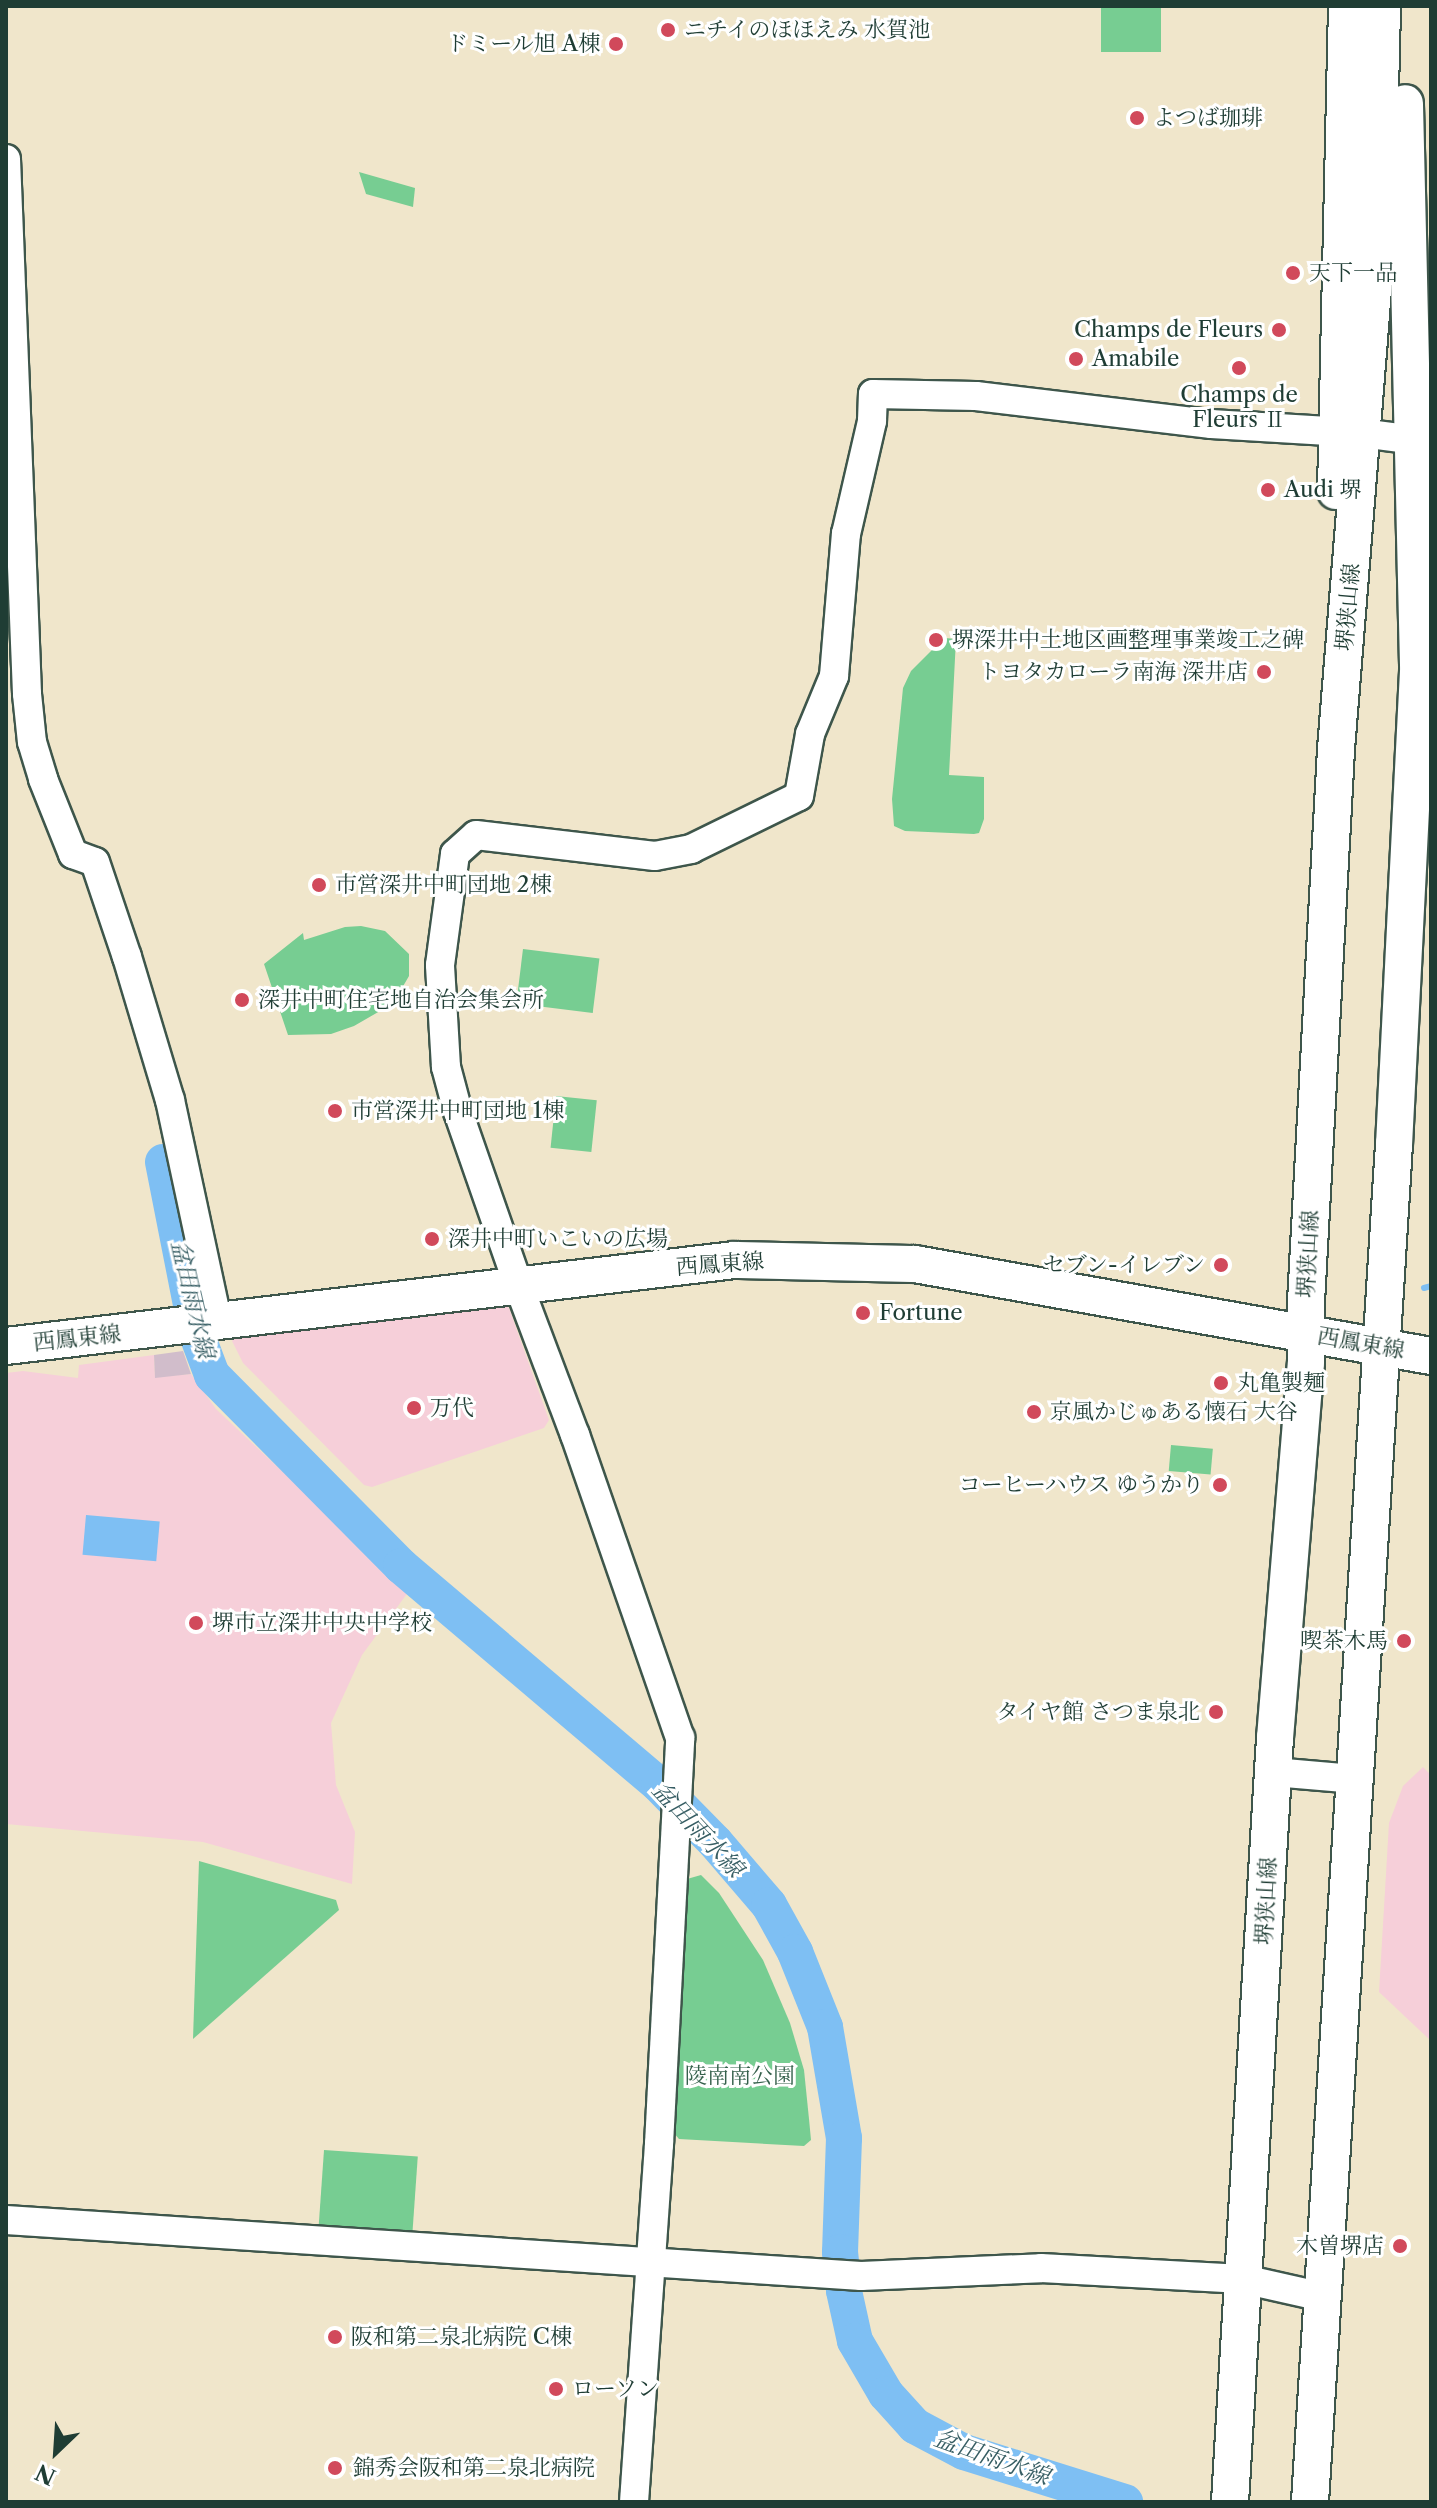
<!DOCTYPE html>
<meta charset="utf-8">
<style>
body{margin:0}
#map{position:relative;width:1437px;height:2508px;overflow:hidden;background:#f0e6cb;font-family:"Libre Caslon Text","Noto Serif JP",serif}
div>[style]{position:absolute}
.built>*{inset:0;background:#f6cfd9}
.industrial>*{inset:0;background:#d1bdcb}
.green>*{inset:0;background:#77cd92;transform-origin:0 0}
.water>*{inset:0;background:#7ebff3;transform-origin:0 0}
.stream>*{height:6px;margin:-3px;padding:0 3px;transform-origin:3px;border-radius:3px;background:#7ebff3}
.river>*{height:36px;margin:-18px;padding:0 18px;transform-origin:18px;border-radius:18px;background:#7ebff3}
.roads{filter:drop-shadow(2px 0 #3e564b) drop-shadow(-2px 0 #3e564b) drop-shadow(0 2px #3e564b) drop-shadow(0 -2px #3e564b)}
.minor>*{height:28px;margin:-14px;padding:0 14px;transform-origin:14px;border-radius:14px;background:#fff}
.major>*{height:36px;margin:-18px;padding:0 18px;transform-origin:18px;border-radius:18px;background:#fff}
.dots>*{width:22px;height:22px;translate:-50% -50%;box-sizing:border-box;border:4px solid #fff;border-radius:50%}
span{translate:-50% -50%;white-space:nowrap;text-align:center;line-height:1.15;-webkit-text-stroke:6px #fff;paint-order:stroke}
.poi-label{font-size:22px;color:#1f3d34}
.left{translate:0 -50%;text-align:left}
.right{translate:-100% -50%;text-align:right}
.street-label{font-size:22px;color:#1f3d34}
.park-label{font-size:22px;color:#35614c}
.water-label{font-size:24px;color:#375e64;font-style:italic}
.frame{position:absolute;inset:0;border:8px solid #1f3d34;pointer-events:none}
.north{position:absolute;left:16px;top:2412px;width:80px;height:80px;-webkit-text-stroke:6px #fff;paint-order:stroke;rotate:205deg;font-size:22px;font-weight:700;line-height:32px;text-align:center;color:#1f3d34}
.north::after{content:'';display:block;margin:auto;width:28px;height:36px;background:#1f3d34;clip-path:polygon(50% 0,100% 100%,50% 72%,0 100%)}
</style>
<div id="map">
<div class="built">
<div style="clip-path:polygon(498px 1302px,509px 1308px,549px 1420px,544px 1428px,372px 1487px,364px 1485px,243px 1363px,232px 1341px,238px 1333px)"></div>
<div style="clip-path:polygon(154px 1355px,155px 1377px,191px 1374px,216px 1409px,409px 1591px,362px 1655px,331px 1723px,336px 1785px,355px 1832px,352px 1884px,203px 1842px,6px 1824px,6px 1373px,23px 1371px,78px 1378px,79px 1365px)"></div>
<div style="clip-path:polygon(1423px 1767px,1431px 1775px,1431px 2041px,1379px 1992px,1389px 1823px,1403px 1786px)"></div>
</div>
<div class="industrial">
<div style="clip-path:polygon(183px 1351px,191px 1374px,155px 1378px,154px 1355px)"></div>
</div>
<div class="green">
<div style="left:1101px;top:6px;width:60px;height:46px"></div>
<div style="clip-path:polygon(359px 172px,415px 188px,413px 207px,366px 194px)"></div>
<div style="clip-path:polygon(934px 637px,956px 639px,949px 775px,984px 777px,984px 819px,979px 833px,974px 834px,905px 831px,894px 826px,892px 799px,903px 688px,911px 671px,932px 650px)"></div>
<div style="clip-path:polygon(361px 926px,385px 931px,409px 954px,409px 976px,402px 988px,380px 1011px,354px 1026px,331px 1034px,288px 1035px,264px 964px,303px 933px,304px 940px,345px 927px)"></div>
<div style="left:523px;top:949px;width:77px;height:55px;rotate:7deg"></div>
<div style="left:556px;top:1096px;width:41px;height:52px;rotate:6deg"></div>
<div style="left:1171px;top:1445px;width:42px;height:26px;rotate:5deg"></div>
<div style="clip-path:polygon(199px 1861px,336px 1900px,339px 1910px,193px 2039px)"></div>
<div style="clip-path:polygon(701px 1875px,719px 1893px,763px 1960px,790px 2023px,804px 2070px,809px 2119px,811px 2140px,804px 2146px,679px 2139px,673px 2132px,687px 1879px)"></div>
<div style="left:324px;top:2150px;width:94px;height:76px;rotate:4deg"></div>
</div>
<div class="water">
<div style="left:86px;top:1515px;width:74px;height:40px;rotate:5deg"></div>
</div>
<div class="stream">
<div style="left:1424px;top:1288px;width:7px;rotate:-16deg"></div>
</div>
<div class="river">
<div style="left:163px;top:1162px;width:176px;rotate:78.9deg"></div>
<div style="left:197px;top:1335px;width:43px;rotate:69.4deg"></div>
<div style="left:212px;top:1375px;width:269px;rotate:45.3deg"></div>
<div style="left:401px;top:1566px;width:338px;rotate:40.3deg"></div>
<div style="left:659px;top:1785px;width:80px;rotate:45.5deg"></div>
<div style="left:715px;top:1842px;width:83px;rotate:49.4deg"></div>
<div style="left:769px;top:1905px;width:54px;rotate:61deg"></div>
<div style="left:795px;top:1952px;width:81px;rotate:68.2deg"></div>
<div style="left:825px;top:2027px;width:113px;rotate:80.3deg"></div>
<div style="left:844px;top:2138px;width:114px;rotate:92deg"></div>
<div style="left:840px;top:2252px;width:39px;rotate:84deg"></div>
<div style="left:844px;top:2291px;width:51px;rotate:77.6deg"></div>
<div style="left:855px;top:2341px;width:61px;rotate:59.7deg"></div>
<div style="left:886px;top:2394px;width:43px;rotate:47.8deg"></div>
<div style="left:915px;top:2426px;width:55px;rotate:28deg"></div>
<div style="left:964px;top:2452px;width:169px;rotate:17.3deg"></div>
</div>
<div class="roads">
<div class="minor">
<div style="left:6px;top:159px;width:535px;rotate:87.75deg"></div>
<div style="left:27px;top:694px;width:48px;rotate:84.1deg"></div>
<div style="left:32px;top:742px;width:39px;rotate:73deg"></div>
<div style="left:43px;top:779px;width:81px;rotate:68.2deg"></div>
<div style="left:73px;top:854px;width:23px;rotate:20deg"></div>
<div style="left:95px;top:862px;width:100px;rotate:71.4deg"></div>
<div style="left:127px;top:957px;width:149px;rotate:73.3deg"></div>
<div style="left:170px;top:1100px;width:224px;rotate:77.9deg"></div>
<div style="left:1273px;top:1772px;width:81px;rotate:4.9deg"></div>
<div style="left:6px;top:2220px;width:857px;rotate:3.75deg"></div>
<div style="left:861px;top:2276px;width:180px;rotate:-2.5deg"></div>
<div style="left:1041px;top:2268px;width:202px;rotate:3.1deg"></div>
<div style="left:1243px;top:2279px;width:82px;rotate:12.7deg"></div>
<div style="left:634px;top:2502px;width:359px;rotate:-86deg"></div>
<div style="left:659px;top:2144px;width:407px;rotate:-87deg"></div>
<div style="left:680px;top:1738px;width:321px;rotate:-109.1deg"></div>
<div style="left:575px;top:1435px;width:161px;rotate:-110.7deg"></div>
<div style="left:518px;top:1284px;width:182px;rotate:-109.2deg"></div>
<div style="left:458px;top:1112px;width:47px;rotate:-104.9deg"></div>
<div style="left:446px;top:1067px;width:102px;rotate:-93.4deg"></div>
<div style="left:440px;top:965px;width:112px;rotate:-82.3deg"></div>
<div style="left:455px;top:854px;width:28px;rotate:-42deg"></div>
<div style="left:476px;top:835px;width:180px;rotate:6.7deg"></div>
<div style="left:655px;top:856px;width:37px;rotate:-11deg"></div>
<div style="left:691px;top:849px;width:120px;rotate:-26.1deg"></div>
<div style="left:799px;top:796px;width:63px;rotate:-79.9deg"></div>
<div style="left:810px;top:734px;width:63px;rotate:-67.5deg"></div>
<div style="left:834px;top:676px;width:143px;rotate:-85.2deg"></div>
<div style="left:846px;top:534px;width:116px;rotate:-77deg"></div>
<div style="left:872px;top:421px;width:27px;rotate:-88deg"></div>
<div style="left:873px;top:394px;width:103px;rotate:1.1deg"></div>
<div style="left:976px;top:396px;width:237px;rotate:6.8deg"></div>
<div style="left:1211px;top:424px;width:151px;rotate:3.4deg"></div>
<div style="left:1362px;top:433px;width:70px;rotate:7.4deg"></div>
</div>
<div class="major">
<div style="left:1336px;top:491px;width:485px;rotate:-88.7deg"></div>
<div style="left:6px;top:1346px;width:734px;rotate:-6.73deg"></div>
<div style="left:735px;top:1260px;width:180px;rotate:1.3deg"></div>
<div style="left:915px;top:1264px;width:524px;rotate:10.11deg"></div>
<div style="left:1230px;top:2502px;width:765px;rotate:-86.63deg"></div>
<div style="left:1275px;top:1738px;width:376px;rotate:-85.3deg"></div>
<div style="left:1306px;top:1363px;width:61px;rotate:-90deg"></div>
<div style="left:1306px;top:1302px;width:554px;rotate:-86.89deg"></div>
<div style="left:1336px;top:749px;width:497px;rotate:-85.4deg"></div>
<div style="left:1376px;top:254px;width:248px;rotate:-88.6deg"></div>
<div style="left:1310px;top:2502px;width:1360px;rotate:-86.46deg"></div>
<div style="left:1394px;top:1145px;width:481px;rotate:-87.1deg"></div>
<div style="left:1418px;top:665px;width:562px;rotate:-91.33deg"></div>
</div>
</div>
<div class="dots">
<div style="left:668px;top:30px;background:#d1495b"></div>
<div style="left:616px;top:44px;background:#d1495b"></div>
<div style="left:1137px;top:118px;background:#d1495b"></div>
<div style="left:1293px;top:273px;background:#d1495b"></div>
<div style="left:1279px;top:330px;background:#d1495b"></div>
<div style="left:1076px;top:359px;background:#d1495b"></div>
<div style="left:1239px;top:368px;background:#d1495b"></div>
<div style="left:1268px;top:490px;background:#d1495b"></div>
<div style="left:936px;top:640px;background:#d1495b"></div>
<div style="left:1264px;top:672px;background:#d1495b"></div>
<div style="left:319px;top:885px;background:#d1495b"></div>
<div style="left:242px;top:1000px;background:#d1495b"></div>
<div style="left:335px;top:1111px;background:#d1495b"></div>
<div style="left:432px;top:1239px;background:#d1495b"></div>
<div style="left:1221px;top:1265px;background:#d1495b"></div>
<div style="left:863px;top:1313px;background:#d1495b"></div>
<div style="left:1221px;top:1383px;background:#d1495b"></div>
<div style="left:414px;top:1408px;background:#d1495b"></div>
<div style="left:1034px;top:1412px;background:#d1495b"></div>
<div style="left:1220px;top:1485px;background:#d1495b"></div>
<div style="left:196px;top:1623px;background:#d1495b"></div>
<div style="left:1404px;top:1641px;background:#d1495b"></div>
<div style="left:1216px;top:1712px;background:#d1495b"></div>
<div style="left:1400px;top:2246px;background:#d1495b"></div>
<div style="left:335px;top:2337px;background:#d1495b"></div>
<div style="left:556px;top:2389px;background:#d1495b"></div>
<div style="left:335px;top:2468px;background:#d1495b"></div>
</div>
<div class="poi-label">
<span class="left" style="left:684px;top:30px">ニチイのほほえみ 水賀池</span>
<span class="right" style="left:600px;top:44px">ドミール旭 A棟</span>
<span class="left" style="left:1153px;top:118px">よつば珈琲</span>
<span class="left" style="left:1309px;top:273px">天下一品</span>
<span class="right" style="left:1263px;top:330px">Champs de Fleurs</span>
<span class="left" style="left:1092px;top:359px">Amabile</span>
<span style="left:1239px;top:407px">Champs de<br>Fleurs Ⅱ</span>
<span class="left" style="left:1284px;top:490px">Audi 堺</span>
<span class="left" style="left:952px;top:640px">堺深井中土地区画整理事業竣工之碑</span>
<span class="right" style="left:1248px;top:672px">トヨタカローラ南海 深井店</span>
<span class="left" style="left:335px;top:885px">市営深井中町団地 2棟</span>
<span class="left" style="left:258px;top:1000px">深井中町住宅地自治会集会所</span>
<span class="left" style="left:351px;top:1111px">市営深井中町団地 1棟</span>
<span class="left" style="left:448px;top:1239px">深井中町いこいの広場</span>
<span class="right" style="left:1205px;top:1265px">セブン-イレブン</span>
<span class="left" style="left:879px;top:1313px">Fortune</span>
<span class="left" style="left:1237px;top:1383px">丸亀製麺</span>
<span class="left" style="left:430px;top:1408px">万代</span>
<span class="left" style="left:1050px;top:1412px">京風かじゅある懐石 大谷</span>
<span class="right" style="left:1204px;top:1485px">コーヒーハウス ゆうかり</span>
<span class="left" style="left:212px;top:1623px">堺市立深井中央中学校</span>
<span class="right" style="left:1388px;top:1641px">喫茶木馬</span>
<span class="right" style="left:1200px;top:1712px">タイヤ館 さつま泉北</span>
<span class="right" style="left:1384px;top:2246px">木曽堺店</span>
<span class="left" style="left:351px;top:2337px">阪和第二泉北病院 C棟</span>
<span class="left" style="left:572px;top:2389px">ローソン</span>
<span class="left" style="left:353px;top:2468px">錦秀会阪和第二泉北病院</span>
</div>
<div class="street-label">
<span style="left:1348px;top:607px;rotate:-85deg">堺狭山線</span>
<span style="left:1308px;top:1254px;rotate:-87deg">堺狭山線</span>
<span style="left:720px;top:1264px;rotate:-4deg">西鳳東線</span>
<span style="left:77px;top:1338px;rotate:-6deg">西鳳東線</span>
<span style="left:1361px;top:1343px;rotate:10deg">西鳳東線</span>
<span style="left:1266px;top:1901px;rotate:-87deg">堺狭山線</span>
</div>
<div class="park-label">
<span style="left:740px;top:2076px">陵南南公園</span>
</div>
<div class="water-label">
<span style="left:193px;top:1299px;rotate:77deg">盆田雨水線</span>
<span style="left:698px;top:1829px;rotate:47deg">盆田雨水線</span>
<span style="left:992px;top:2457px;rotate:20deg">盆田雨水線</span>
</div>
<div class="frame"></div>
<div class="north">N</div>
</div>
